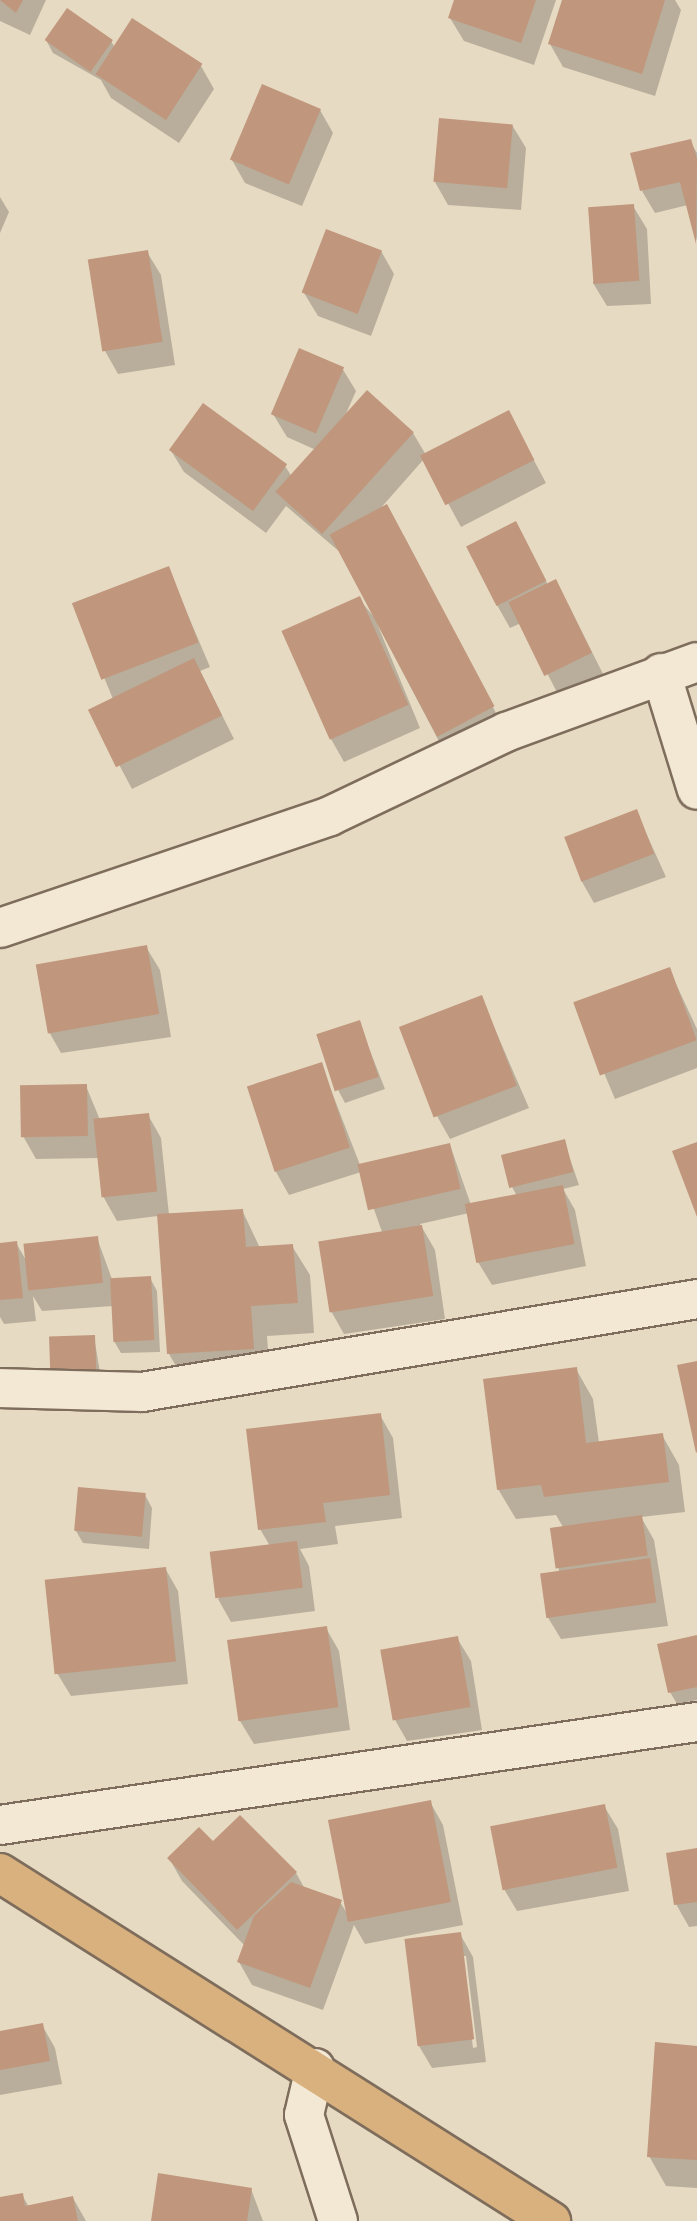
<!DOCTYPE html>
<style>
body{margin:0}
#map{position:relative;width:697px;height:2221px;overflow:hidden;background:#e7dac2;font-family:Spectral,serif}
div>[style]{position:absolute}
.shadow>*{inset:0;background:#0003}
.building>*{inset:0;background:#c0967d;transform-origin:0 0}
.roads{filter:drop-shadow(2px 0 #7e6d5c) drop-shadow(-2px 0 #7e6d5c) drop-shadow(0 2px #7e6d5c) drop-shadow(0 -2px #7e6d5c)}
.minor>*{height:38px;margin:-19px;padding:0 19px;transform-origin:19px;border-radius:19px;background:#f3e8d4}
.trunk>*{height:38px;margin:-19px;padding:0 19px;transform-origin:19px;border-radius:19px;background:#d9b17e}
span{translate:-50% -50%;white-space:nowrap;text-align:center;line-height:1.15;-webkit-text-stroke:5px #efe5d1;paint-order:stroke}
</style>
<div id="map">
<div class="shadow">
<div style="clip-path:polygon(0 0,46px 0,30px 35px,0 21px)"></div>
<div style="clip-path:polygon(456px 0,556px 0,534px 65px,464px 41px,450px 18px)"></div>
<div style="clip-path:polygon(564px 0,675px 0,681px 10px,655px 96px,563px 67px,550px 44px)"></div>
<div style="clip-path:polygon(46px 40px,111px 41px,115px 48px,201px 66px,214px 89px,179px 143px,111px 98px,101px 80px,53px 53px)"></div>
<div style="clip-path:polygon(320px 110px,333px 133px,302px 206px,245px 183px,232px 160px)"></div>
<div style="clip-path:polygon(512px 125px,526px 148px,521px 210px,448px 205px,435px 182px)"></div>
<div style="clip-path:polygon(690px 141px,697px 153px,697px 241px,688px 205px,655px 213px,642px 191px)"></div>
<div style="clip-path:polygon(0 197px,9px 212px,0 233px)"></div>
<div style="clip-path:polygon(633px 206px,647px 229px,651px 304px,607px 306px,593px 283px)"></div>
<div style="clip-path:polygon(381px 251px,394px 274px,371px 336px,318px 316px,304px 293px)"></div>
<div style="clip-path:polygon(147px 252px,161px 275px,175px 365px,118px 374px,105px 351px)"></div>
<div style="clip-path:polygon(342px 368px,356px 391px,345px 416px,413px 433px,426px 455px,521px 436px,546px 483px,461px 527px,424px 459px,379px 510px,404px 536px,509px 738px,452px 766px,376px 621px,420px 728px,344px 762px,331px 739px,359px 599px,374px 617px,341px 553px,286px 506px,266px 533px,184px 472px,170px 449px,285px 466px,292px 477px,316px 450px,287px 437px,273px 414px)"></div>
<div style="clip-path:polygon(516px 523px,548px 585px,568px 604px,604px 676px,560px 698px,521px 623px,510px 628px,497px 605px)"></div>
<div style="clip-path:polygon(168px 568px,210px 667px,200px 671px,234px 739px,132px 789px,90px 710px,113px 699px,73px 603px)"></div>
<div style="clip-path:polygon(636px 811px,666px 877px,594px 903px,581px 880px)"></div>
<div style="clip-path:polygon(146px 947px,160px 970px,171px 1037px,61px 1053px,48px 1030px)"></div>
<div style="clip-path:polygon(669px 969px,697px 1029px,697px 1068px,615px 1099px,575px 1004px)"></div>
<div style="clip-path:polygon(481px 997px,529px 1108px,450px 1139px,437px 1116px)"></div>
<div style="clip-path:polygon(359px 1023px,385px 1089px,345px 1103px,337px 1088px)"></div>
<div style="clip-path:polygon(321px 1064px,360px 1165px,450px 1145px,471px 1205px,517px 1196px,512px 1187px,564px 1141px,579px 1185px,563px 1189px,575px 1210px,586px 1266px,492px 1285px,478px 1262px,469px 1213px,420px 1224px,435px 1250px,445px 1319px,344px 1334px,331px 1311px,382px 1232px,361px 1172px,289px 1195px,276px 1172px)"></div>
<div style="clip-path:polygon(86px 1086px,100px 1120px,148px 1115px,161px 1138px,169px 1215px,242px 1210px,260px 1248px,292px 1246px,310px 1275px,314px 1333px,267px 1336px,270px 1378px,186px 1383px,169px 1354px,158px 1216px,117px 1221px,104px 1198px,99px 1158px,36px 1159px,23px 1136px)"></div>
<div style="clip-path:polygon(97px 1238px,112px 1279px,150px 1278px,157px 1291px,160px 1352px,121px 1353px,114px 1341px,113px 1306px,42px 1311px,33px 1296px,36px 1321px,4px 1324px,0 1317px,0 1244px,16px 1243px,26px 1260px)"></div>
<div style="clip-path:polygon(94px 1337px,102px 1384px,59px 1385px)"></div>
<div style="clip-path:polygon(576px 1369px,593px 1399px,599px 1443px,662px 1435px,679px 1465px,685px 1512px,641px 1517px,654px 1540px,668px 1626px,561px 1639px,547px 1616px,559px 1571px,552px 1528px,563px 1527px,556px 1515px,516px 1519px,498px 1489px)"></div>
<div style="clip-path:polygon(380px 1415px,393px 1438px,402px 1518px,335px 1526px,338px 1544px,300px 1549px,309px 1566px,315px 1611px,231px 1622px,218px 1599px,270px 1546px,260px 1529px)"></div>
<div style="clip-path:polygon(145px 1495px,152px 1508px,149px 1549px,83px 1543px,76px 1531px)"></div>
<div style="clip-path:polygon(165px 1568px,178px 1591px,188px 1684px,71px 1696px,57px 1673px)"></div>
<div style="clip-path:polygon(326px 1628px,339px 1651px,350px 1730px,254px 1744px,240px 1721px)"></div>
<div style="clip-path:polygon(697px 1637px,697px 1700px,677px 1704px,670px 1692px)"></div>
<div style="clip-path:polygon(457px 1638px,471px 1661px,482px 1730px,407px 1741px,394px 1718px)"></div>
<div style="clip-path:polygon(430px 1802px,443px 1825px,463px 1925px,365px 1944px,354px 1925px,323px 2010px,252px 1985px,239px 1962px,245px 1946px,182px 1881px,169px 1858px,213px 1843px,296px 1873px,305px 1889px,340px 1902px,350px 1918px)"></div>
<div style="clip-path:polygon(604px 1806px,618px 1829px,629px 1891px,517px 1911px,504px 1889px)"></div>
<div style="clip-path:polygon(697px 1850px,697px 1926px,689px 1927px,676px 1904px)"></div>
<div style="clip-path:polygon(evenodd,460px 1934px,473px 1957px,486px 2062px,432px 2068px,419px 2046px,460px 1934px,462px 1956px,466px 1956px,477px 2047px,473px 2048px,462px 1956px)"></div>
<div style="clip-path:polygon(42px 2025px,55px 2048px,62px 2084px,0 2095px,0 2033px)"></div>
<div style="clip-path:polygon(697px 2047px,697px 2188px,666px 2186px,649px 2156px)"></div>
<div style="clip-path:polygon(251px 2189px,263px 2221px,153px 2221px)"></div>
<div style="clip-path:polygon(22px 2195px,29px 2207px,73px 2198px,86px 2221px,0 2221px,0 2199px)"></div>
</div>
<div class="building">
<div style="clip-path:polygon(0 0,23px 0,16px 13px)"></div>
<div style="clip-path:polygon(454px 0,536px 0,521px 43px,448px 18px)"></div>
<div style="clip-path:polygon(562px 0,665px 0,642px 74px,548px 44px)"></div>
<div style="left:67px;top:8px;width:56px;height:39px;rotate:35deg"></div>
<div style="left:132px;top:18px;width:84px;height:67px;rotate:33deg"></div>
<div style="left:262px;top:84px;width:64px;height:82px;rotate:23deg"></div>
<div style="left:439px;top:118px;width:74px;height:64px;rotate:5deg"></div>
<div style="clip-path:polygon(691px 139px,697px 159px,696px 244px,680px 182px,640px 191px,630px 153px)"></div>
<div style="left:634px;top:204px;width:77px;height:46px;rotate:86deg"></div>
<div style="left:326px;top:229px;width:60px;height:68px;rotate:21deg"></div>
<div style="left:148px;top:250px;width:93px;height:61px;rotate:81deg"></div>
<div style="left:299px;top:348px;width:49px;height:72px;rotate:23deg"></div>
<div style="left:367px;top:390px;width:63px;height:137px;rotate:42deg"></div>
<div style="left:203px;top:403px;width:104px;height:58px;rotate:36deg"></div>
<div style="left:509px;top:410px;width:56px;height:100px;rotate:63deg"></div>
<div style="left:387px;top:504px;width:229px;height:65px;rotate:62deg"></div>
<div style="left:516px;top:521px;width:67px;height:56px;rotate:63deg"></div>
<div style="left:169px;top:566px;width:82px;height:104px;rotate:69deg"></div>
<div style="left:556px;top:579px;width:82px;height:53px;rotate:64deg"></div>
<div style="left:360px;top:596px;width:119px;height:86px;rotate:66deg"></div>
<div style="left:194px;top:658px;width:64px;height:118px;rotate:64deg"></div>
<div style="left:637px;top:809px;width:48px;height:78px;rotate:69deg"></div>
<div style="left:147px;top:945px;width:70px;height:113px;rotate:80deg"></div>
<div style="left:670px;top:967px;width:78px;height:103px;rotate:70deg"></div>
<div style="left:482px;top:995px;width:97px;height:89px;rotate:69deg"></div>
<div style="left:360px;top:1020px;width:60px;height:46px;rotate:72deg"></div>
<div style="left:322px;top:1062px;width:90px;height:79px;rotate:72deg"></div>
<div style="left:87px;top:1084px;width:52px;height:67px;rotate:89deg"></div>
<div style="left:149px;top:1113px;width:79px;height:56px;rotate:84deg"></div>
<div style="left:565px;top:1139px;width:34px;height:66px;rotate:76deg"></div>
<div style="clip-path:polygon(697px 1142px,697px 1217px,672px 1151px)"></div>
<div style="left:450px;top:1143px;width:47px;height:95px;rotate:77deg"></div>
<div style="left:563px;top:1185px;width:60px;height:100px;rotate:79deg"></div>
<div style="clip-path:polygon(243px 1209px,246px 1247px,293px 1244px,298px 1303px,251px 1306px,254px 1349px,167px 1354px,157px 1214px)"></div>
<div style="left:422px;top:1225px;width:72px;height:105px;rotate:81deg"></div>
<div style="left:98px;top:1236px;width:47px;height:75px;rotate:84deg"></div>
<div style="clip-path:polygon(17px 1241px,23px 1298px,0 1300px,0 1243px)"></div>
<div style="left:151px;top:1276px;width:64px;height:41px;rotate:87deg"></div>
<div style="left:95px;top:1335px;width:37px;height:46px;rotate:88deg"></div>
<div style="clip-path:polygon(697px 1361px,697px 1452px,696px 1453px,677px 1365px)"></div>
<div style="clip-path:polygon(577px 1367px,586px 1443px,663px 1433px,669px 1482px,544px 1497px,541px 1485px,497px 1490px,483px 1379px)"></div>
<div style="clip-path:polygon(381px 1413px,390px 1495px,323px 1503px,326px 1522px,258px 1530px,246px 1429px)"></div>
<div style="left:78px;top:1487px;width:68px;height:44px;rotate:5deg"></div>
<div style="left:642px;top:1515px;width:41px;height:93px;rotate:82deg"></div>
<div style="left:297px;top:1541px;width:47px;height:88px;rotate:83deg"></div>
<div style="left:650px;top:1558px;width:45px;height:111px;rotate:82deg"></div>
<div style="left:166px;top:1567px;width:95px;height:122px;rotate:84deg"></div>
<div style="left:327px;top:1626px;width:82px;height:101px;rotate:82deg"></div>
<div style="clip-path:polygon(697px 1635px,697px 1687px,668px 1693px,657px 1644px)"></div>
<div style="left:458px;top:1636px;width:72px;height:79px;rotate:80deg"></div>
<div style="left:431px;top:1800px;width:104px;height:105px;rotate:79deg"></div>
<div style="left:605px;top:1804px;width:65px;height:117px;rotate:79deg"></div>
<div style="clip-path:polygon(240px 1815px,297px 1872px,237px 1930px,167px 1858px,199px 1827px,213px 1841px)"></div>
<div style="clip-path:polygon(697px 1848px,697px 1902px,674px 1905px,666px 1853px)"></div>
<div style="clip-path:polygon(291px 1882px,342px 1900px,310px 1988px,237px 1962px,254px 1916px)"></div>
<div style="left:461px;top:1932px;width:108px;height:57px;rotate:83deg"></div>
<div style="clip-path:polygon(43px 2023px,50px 2061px,0 2070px,0 2031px)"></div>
<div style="clip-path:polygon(655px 2042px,697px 2046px,697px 2160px,647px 2157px)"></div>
<div style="clip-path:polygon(158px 2173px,252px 2188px,247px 2221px,151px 2221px)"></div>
<div style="clip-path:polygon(23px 2193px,25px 2206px,73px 2196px,78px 2221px,0 2221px,0 2197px)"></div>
</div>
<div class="roads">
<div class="minor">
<div style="left:661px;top:673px;width:122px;rotate:72.9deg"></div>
<div style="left:0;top:928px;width:348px;rotate:-18.7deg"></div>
<div style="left:330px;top:816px;width:195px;rotate:-25.5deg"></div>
<div style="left:506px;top:732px;width:203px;rotate:-20.1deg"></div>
<div style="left:0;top:1388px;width:142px;rotate:1.6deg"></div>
<div style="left:142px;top:1392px;width:563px;rotate:-9.51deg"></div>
<div style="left:0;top:1825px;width:705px;rotate:-8.41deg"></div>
<div style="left:315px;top:2068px;width:48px;rotate:103.2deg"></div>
<div style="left:304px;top:2115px;width:111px;rotate:72.2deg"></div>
</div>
<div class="trunk">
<div style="left:0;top:1873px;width:652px;rotate:32.28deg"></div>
</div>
</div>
</div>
